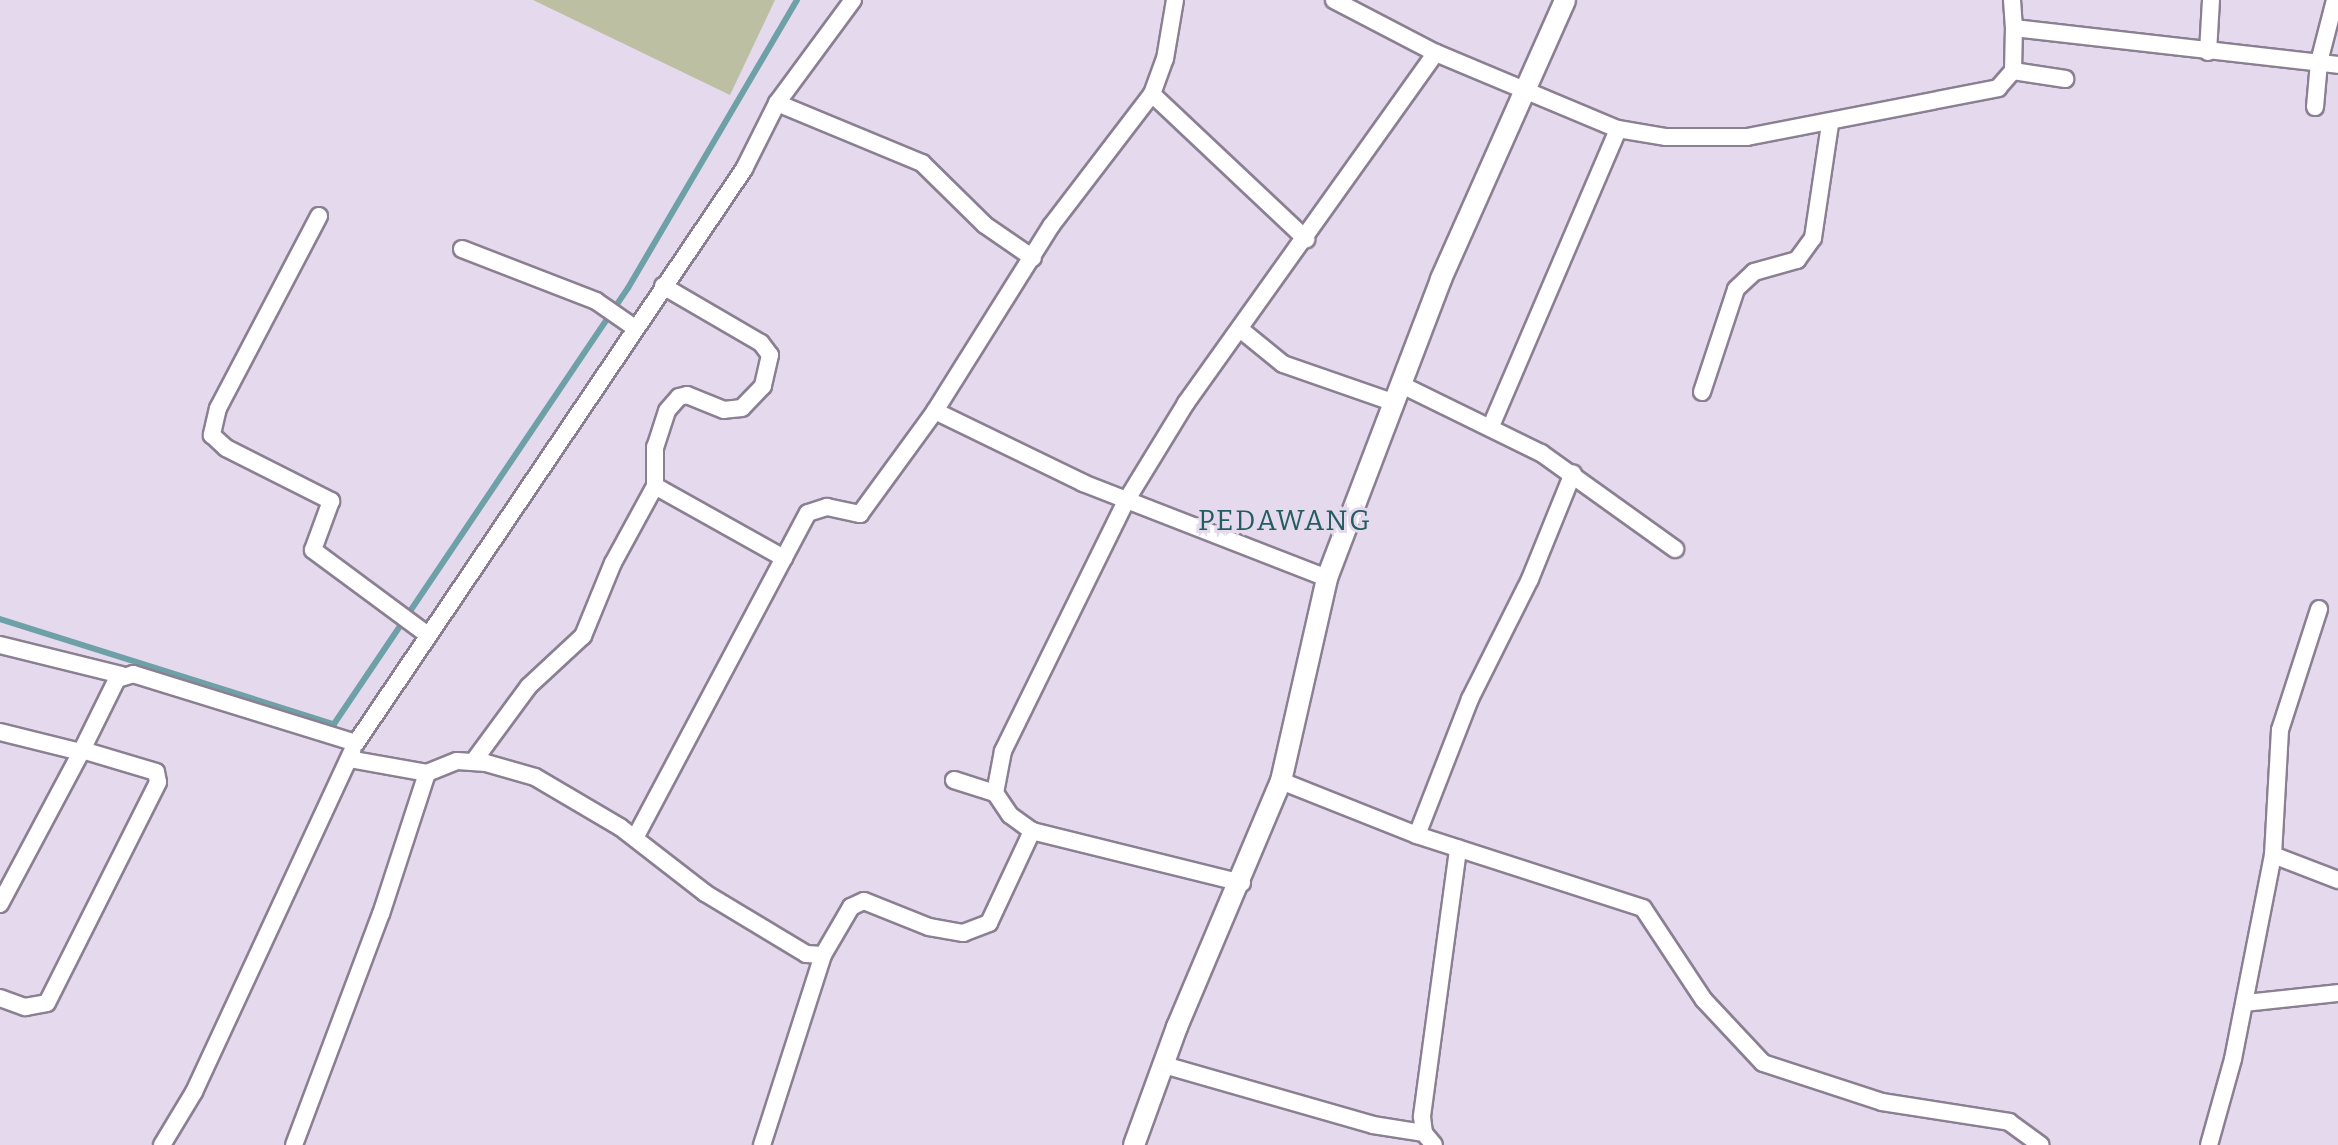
<!DOCTYPE html>
<style>
body{margin:0}
#map{position:relative;width:2338px;height:1145px;overflow:hidden;background:#e5d9ee;font-family:Bitter,serif}
div>[style]{position:absolute}
.green>*{inset:0;background:#bcbfa2}
.stream>*{height:6px;margin:-3px;padding:0 3px;transform-origin:3px;border-radius:3px;background:#6ea0a8}
.roads{filter:drop-shadow(2px 0 #8b8092) drop-shadow(-2px 0 #8b8092) drop-shadow(0 2px #8b8092) drop-shadow(0 -2px #8b8092)}
.minor>*{height:16px;margin:-8px;padding:0 8px;transform-origin:8px;border-radius:8px;background:#fff}
.tertiary>*{height:20px;margin:-10px;padding:0 10px;transform-origin:10px;border-radius:10px;background:#fff}
span{translate:-50% -50%;white-space:nowrap;text-align:center;line-height:1.15;-webkit-text-stroke:6px #e5d9ee;paint-order:stroke}
.quarter-label{font-size:28px;color:#235d62;letter-spacing:2px}
</style>
<div id="map">
<div class="green">
<div style="clip-path:polygon(533px 0,775px 0,730px 95px)"></div>
</div>
<div class="stream">
<div style="left:0;top:619px;width:350px;rotate:17.5deg"></div>
<div style="left:334px;top:724px;width:526px;rotate:-56.01deg"></div>
<div style="left:628px;top:288px;width:334px;rotate:-59.6deg"></div>
</div>
<div class="roads">
<div class="minor">
<div style="left:1334px;top:0;width:115px;rotate:27.5deg"></div>
<div style="left:1436px;top:53px;width:197px;rotate:22.7deg"></div>
<div style="left:1618px;top:129px;width:49px;rotate:9.5deg"></div>
<div style="left:1666px;top:137px;width:81px"></div>
<div style="left:1747px;top:137px;width:256px;rotate:-11deg"></div>
<div style="left:1998px;top:88px;width:23px;rotate:-49deg"></div>
<div style="left:2013px;top:71px;width:43px;rotate:-88.7deg"></div>
<div style="left:2014px;top:28px;width:326px;rotate:6.5deg"></div>
<div style="left:2012px;top:0;width:28px;rotate:86deg"></div>
<div style="left:2208px;top:52px;width:52px;rotate:-86.7deg"></div>
<div style="left:2013px;top:71px;width:53px;rotate:8.7deg"></div>
<div style="left:1152px;top:94px;width:212px;rotate:43.3deg"></div>
<div style="left:777px;top:103px;width:157px;rotate:22.5deg"></div>
<div style="left:922px;top:163px;width:88px;rotate:44.5deg"></div>
<div style="left:985px;top:225px;width:58px;rotate:34.5deg"></div>
<div style="left:2315px;top:107px;width:45px;rotate:-84.9deg"></div>
<div style="left:2319px;top:62px;width:64px;rotate:-75.5deg"></div>
<div style="left:319px;top:216px;width:217px;rotate:117.7deg"></div>
<div style="left:218px;top:408px;width:28px;rotate:103deg"></div>
<div style="left:212px;top:435px;width:19px;rotate:43deg"></div>
<div style="left:226px;top:448px;width:118px;rotate:26.8deg"></div>
<div style="left:331px;top:501px;width:52px;rotate:110.2deg"></div>
<div style="left:313px;top:550px;width:143px;rotate:36.5deg"></div>
<div style="left:462px;top:249px;width:144px;rotate:21.2deg"></div>
<div style="left:596px;top:301px;width:47px;rotate:34.7deg"></div>
<div style="left:663px;top:286px;width:113px;rotate:30.2deg"></div>
<div style="left:761px;top:343px;width:15px;rotate:53deg"></div>
<div style="left:770px;top:355px;width:32px;rotate:103deg"></div>
<div style="left:763px;top:386px;width:30px;rotate:134deg"></div>
<div style="left:742px;top:408px;width:18px;rotate:174deg"></div>
<div style="left:724px;top:410px;width:40px;rotate:-158deg"></div>
<div style="left:687px;top:395px;width:8px;rotate:166deg"></div>
<div style="left:679px;top:397px;width:18px;rotate:131deg"></div>
<div style="left:667px;top:411px;width:38px;rotate:108deg"></div>
<div style="left:655px;top:447px;width:39px;rotate:90deg"></div>
<div style="left:655px;top:486px;width:148px;rotate:29.2deg"></div>
<div style="left:1240px;top:329px;width:55px;rotate:39.1deg"></div>
<div style="left:1283px;top:364px;width:119px;rotate:19.2deg"></div>
<div style="left:1402px;top:385px;width:155px;rotate:26.1deg"></div>
<div style="left:1541px;top:453px;width:165px;rotate:35.6deg"></div>
<div style="left:1702px;top:392px;width:108px;rotate:-71.7deg"></div>
<div style="left:1736px;top:289px;width:25px;rotate:-43deg"></div>
<div style="left:1754px;top:272px;width:45px;rotate:-15.6deg"></div>
<div style="left:1797px;top:260px;width:27px;rotate:-54deg"></div>
<div style="left:1813px;top:238px;width:115px;rotate:-81.5deg"></div>
<div style="left:935px;top:411px;width:165px;rotate:25.9deg"></div>
<div style="left:1083px;top:483px;width:262px;rotate:21.3deg"></div>
<div style="left:1491px;top:426px;width:323px;rotate:-66.8deg"></div>
<div style="left:0;top:645px;width:125px;rotate:13.9deg"></div>
<div style="left:0;top:732px;width:83px;rotate:13.9deg"></div>
<div style="left:81px;top:752px;width:81px;rotate:-63.7deg"></div>
<div style="left:117px;top:679px;width:17px;rotate:-17deg"></div>
<div style="left:133px;top:674px;width:233px;rotate:17.2deg"></div>
<div style="left:356px;top:743px;width:693px;rotate:-55.94deg"></div>
<div style="left:744px;top:169px;width:74px;rotate:-63.4deg"></div>
<div style="left:777px;top:103px;width:128px;rotate:-53.6deg"></div>
<div style="left:349px;top:759px;width:79px;rotate:10.2deg"></div>
<div style="left:427px;top:773px;width:32px;rotate:-22deg"></div>
<div style="left:457px;top:761px;width:29px;rotate:4deg"></div>
<div style="left:486px;top:763px;width:51px;rotate:15.9deg"></div>
<div style="left:535px;top:777px;width:99px;rotate:30.5deg"></div>
<div style="left:620px;top:827px;width:108px;rotate:37.8deg"></div>
<div style="left:705px;top:893px;width:118px;rotate:31.1deg"></div>
<div style="left:806px;top:954px;width:17px;rotate:3deg"></div>
<div style="left:823px;top:955px;width:56px;rotate:-59.7deg"></div>
<div style="left:851px;top:907px;width:14px;rotate:-25deg"></div>
<div style="left:864px;top:901px;width:70px;rotate:21.8deg"></div>
<div style="left:929px;top:927px;width:35px;rotate:10deg"></div>
<div style="left:963px;top:933px;width:28px;rotate:-21deg"></div>
<div style="left:989px;top:923px;width:102px;rotate:-64.9deg"></div>
<div style="left:473px;top:762px;width:94px;rotate:-53.6deg"></div>
<div style="left:529px;top:686px;width:74px;rotate:-42.8deg"></div>
<div style="left:583px;top:636px;width:79px;rotate:-67.7deg"></div>
<div style="left:613px;top:563px;width:88px;rotate:-61.4deg"></div>
<div style="left:954px;top:780px;width:43px;rotate:17.6deg"></div>
<div style="left:1281px;top:781px;width:146px;rotate:21.7deg"></div>
<div style="left:1417px;top:835px;width:237px;rotate:17.9deg"></div>
<div style="left:1643px;top:908px;width:110px;rotate:56.5deg"></div>
<div style="left:1704px;top:1000px;width:86px;rotate:46.9deg"></div>
<div style="left:1763px;top:1063px;width:125px;rotate:18.1deg"></div>
<div style="left:1882px;top:1102px;width:129px;rotate:8.9deg"></div>
<div style="left:2009px;top:1122px;width:39px;rotate:36deg"></div>
<div style="left:1417px;top:835px;width:146px;rotate:-68.7deg"></div>
<div style="left:1470px;top:699px;width:134px;rotate:-63.4deg"></div>
<div style="left:1530px;top:579px;width:114px;rotate:-67.9deg"></div>
<div style="left:635px;top:838px;width:368px;rotate:-62deg"></div>
<div style="left:808px;top:513px;width:20px;rotate:-18deg"></div>
<div style="left:827px;top:507px;width:34px;rotate:12deg"></div>
<div style="left:860px;top:514px;width:127px;rotate:-53.9deg"></div>
<div style="left:935px;top:411px;width:218px;rotate:-57.9deg"></div>
<div style="left:1051px;top:226px;width:166px;rotate:-52.6deg"></div>
<div style="left:1152px;top:94px;width:37px;rotate:-70deg"></div>
<div style="left:1165px;top:59px;width:60px;rotate:-80.4deg"></div>
<div style="left:2273px;top:855px;width:125px;rotate:-86.8deg"></div>
<div style="left:2280px;top:730px;width:127px;rotate:-72.1deg"></div>
<div style="left:1242px;top:883px;width:216px;rotate:-166.1deg"></div>
<div style="left:1032px;top:831px;width:27px;rotate:-144deg"></div>
<div style="left:1010px;top:815px;width:27px;rotate:-124deg"></div>
<div style="left:995px;top:793px;width:43px;rotate:-79.2deg"></div>
<div style="left:1003px;top:751px;width:279px;rotate:-63.8deg"></div>
<div style="left:1126px;top:501px;width:115px;rotate:-58.5deg"></div>
<div style="left:1186px;top:403px;width:430px;rotate:-54.5deg"></div>
<div style="left:0;top:904px;width:172px;rotate:-61.9deg"></div>
<div style="left:0;top:998px;width:27px;rotate:20deg"></div>
<div style="left:25px;top:1007px;width:22px;rotate:-10deg"></div>
<div style="left:47px;top:1003px;width:247px;rotate:-63.3deg"></div>
<div style="left:158px;top:782px;width:10px;rotate:-101deg"></div>
<div style="left:156px;top:772px;width:77px;rotate:-163.4deg"></div>
<div style="left:2245px;top:1003px;width:94px;rotate:-6.1deg"></div>
<div style="left:1164px;top:1065px;width:217px;rotate:16deg"></div>
<div style="left:1373px;top:1125px;width:52px;rotate:8.9deg"></div>
<div style="left:162px;top:1145px;width:62px;rotate:-58.9deg"></div>
<div style="left:194px;top:1092px;width:376px;rotate:-65.1deg"></div>
<div style="left:294px;top:1145px;width:247px;rotate:-69.4deg"></div>
<div style="left:381px;top:914px;width:148px;rotate:-71.9deg"></div>
<div style="left:762px;top:1145px;width:200px;rotate:-72.2deg"></div>
<div style="left:1434px;top:1145px;width:16px;rotate:-130deg"></div>
<div style="left:1424px;top:1133px;width:17px;rotate:-97deg"></div>
<div style="left:1422px;top:1116px;width:270px;rotate:-82.3deg"></div>
<div style="left:2209px;top:1145px;width:89px;rotate:-74.4deg"></div>
<div style="left:2233px;top:1059px;width:208px;rotate:-78.9deg"></div>
<div style="left:2273px;top:855px;width:70px;rotate:21deg"></div>
</div>
<div class="tertiary">
<div style="left:1134px;top:1145px;width:126px;rotate:-70deg"></div>
<div style="left:1177px;top:1027px;width:267px;rotate:-67.1deg"></div>
<div style="left:1281px;top:781px;width:208px;rotate:-77.2deg"></div>
<div style="left:1327px;top:578px;width:320px;rotate:-69.1deg"></div>
<div style="left:1441px;top:279px;width:305px;rotate:-66deg"></div>
</div>
</div>
<div class="quarter-label">
<span style="left:1285px;top:521px">PEDAWANG</span>
</div>
</div>
